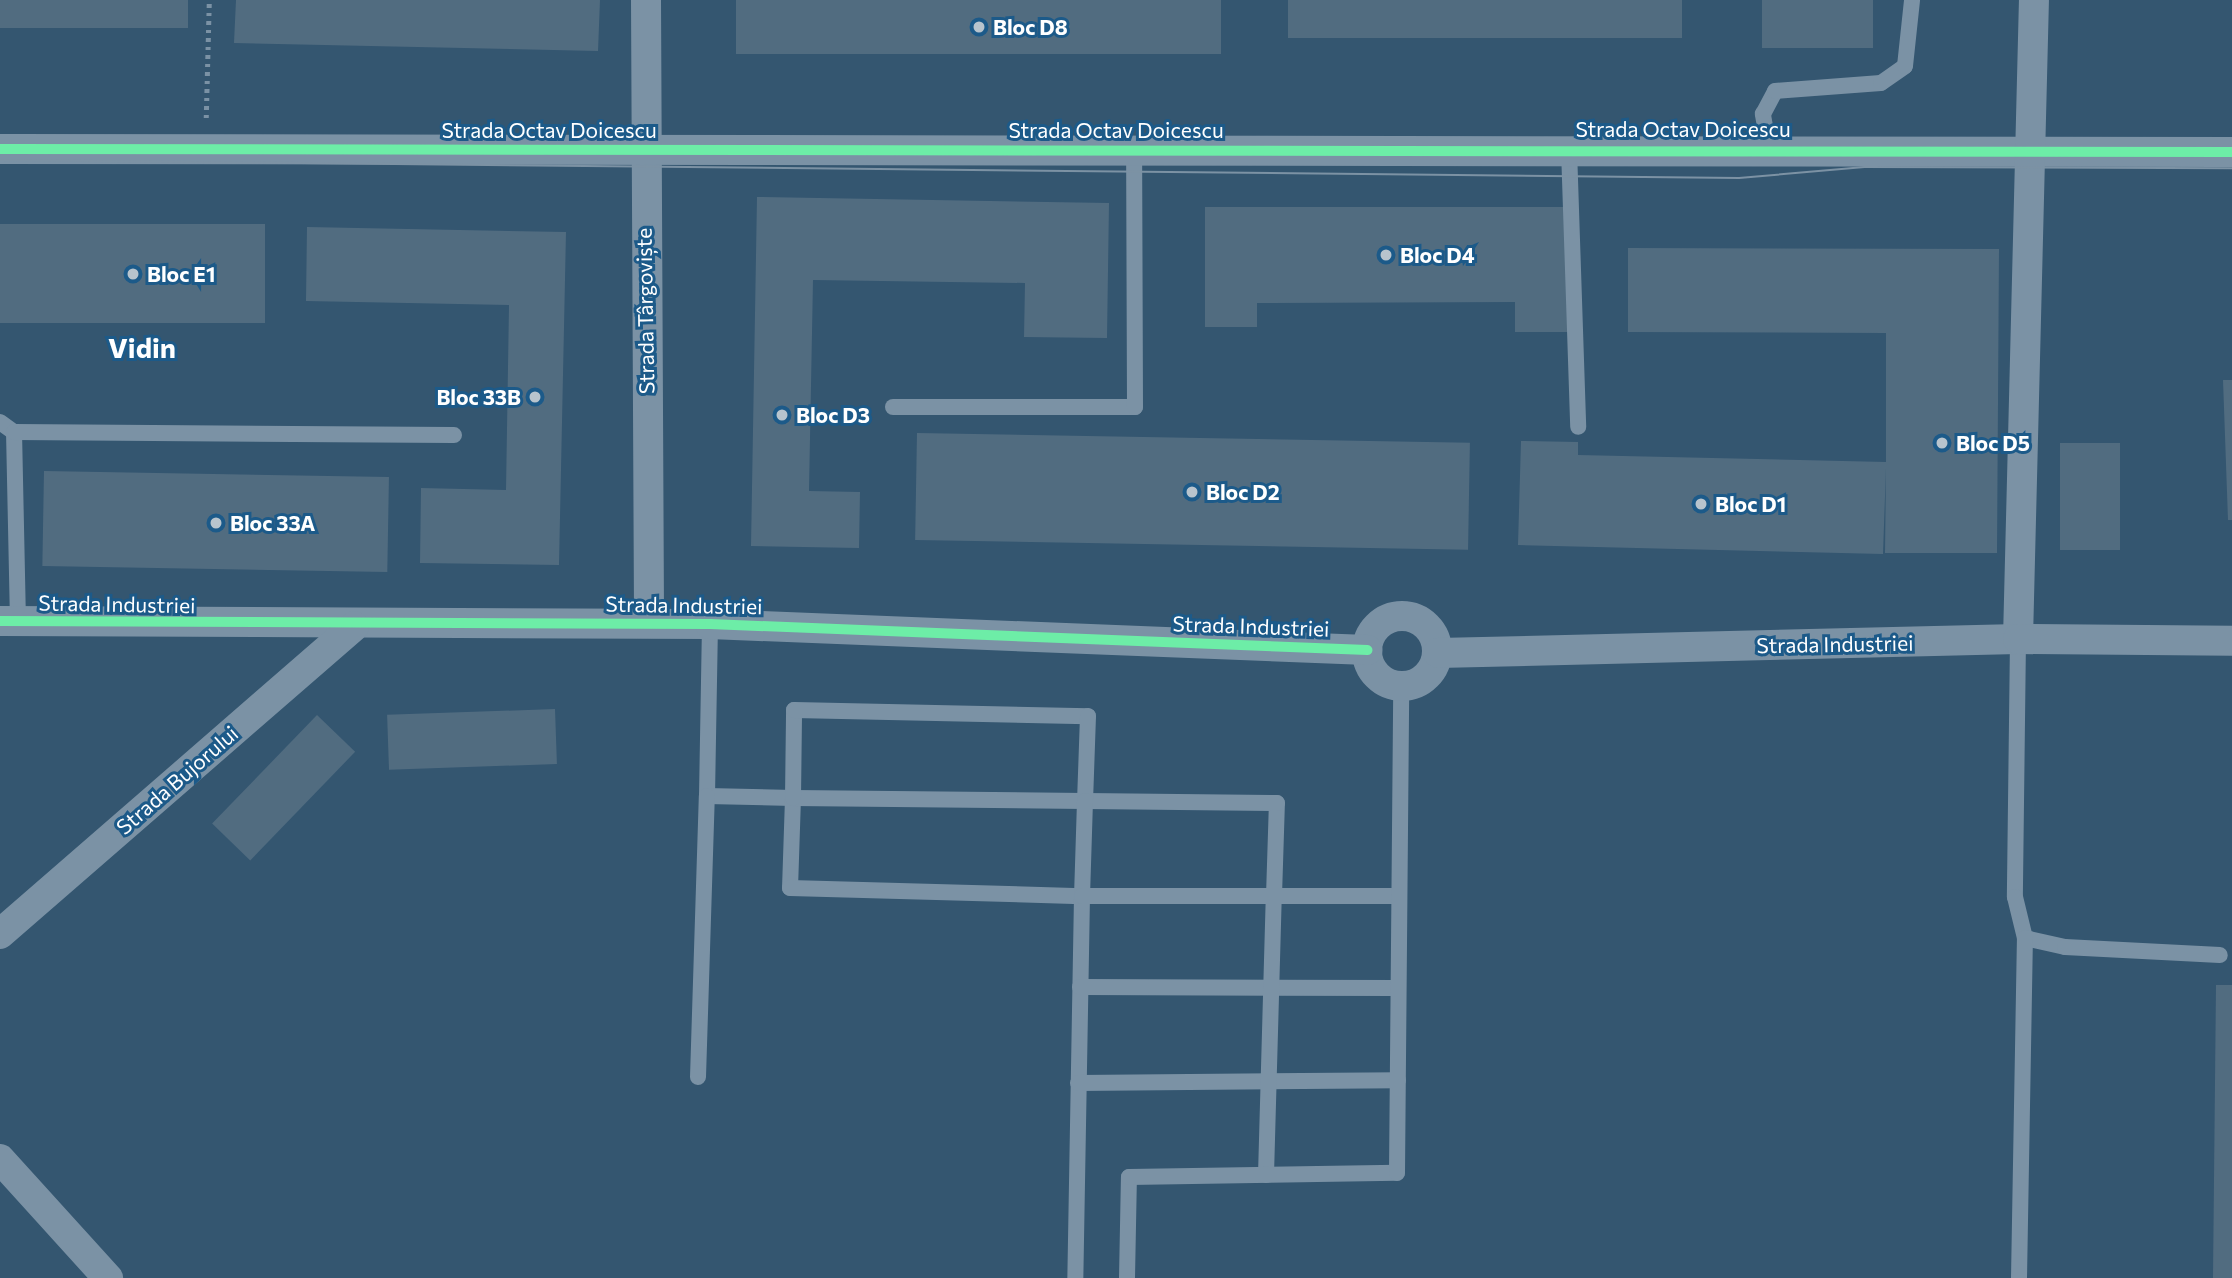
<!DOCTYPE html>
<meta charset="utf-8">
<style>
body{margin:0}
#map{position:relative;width:2232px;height:1278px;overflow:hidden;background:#345670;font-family:Commissioner,sans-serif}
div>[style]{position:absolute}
.building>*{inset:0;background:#516c80;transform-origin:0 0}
.path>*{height:4.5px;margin-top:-2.25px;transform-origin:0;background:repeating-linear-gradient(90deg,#7b92a5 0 3.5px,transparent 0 8.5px)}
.service>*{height:16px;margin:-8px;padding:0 8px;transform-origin:8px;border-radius:8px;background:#7b92a5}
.minor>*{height:30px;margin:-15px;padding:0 15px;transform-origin:15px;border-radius:15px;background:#7b92a5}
.minor>.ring{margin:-15px;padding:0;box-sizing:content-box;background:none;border:30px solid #7b92a5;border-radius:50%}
.tram>*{height:2px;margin:-1px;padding:0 1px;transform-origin:1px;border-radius:1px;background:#7c92a4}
.cycleway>*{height:10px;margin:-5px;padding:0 5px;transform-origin:5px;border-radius:5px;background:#6deda7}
.dots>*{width:19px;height:19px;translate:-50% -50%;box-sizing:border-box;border:4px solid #1c5a89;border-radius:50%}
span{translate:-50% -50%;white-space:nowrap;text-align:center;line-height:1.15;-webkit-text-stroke:6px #1c5a89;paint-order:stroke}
.poi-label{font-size:21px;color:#fff;font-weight:700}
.left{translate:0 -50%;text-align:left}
.right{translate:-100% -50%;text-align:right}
.street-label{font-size:21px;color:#fff}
.district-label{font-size:28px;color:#fff;font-weight:700}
</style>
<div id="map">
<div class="building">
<div style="left:0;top:0;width:188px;height:28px"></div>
<div style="clip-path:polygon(236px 0,600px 0,598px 51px,234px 43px)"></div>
<div style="left:736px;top:0;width:485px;height:54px"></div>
<div style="left:1288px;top:0;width:394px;height:38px"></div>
<div style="left:1762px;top:0;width:111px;height:48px"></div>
<div style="clip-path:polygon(757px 197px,1109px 203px,1107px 338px,1024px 337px,1025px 283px,813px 280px,809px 491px,860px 492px,859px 548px,751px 546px)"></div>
<div style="clip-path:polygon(1205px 207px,1567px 207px,1568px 332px,1515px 332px,1515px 302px,1257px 303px,1257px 327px,1205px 327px)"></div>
<div style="left:0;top:224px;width:265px;height:99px"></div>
<div style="clip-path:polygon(307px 227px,566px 232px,559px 565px,420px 563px,421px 488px,506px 490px,509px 305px,306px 301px)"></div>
<div style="clip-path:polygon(1628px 248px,1999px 249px,1997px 553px,1885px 553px,1886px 468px,1883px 554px,1518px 545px,1521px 441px,1578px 442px,1578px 455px,1886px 462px,1886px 333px,1628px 332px)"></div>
<div style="clip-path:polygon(2223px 380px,2232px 380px,2232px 520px,2228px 520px)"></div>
<div style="left:917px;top:433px;width:553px;height:107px;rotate:1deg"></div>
<div style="left:2060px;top:443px;width:60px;height:107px"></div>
<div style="left:44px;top:471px;width:345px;height:95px;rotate:1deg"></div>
<div style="left:555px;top:709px;width:55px;height:168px;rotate:88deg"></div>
<div style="left:317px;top:715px;width:53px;height:151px;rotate:44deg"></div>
<div style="clip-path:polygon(2216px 985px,2232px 985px,2232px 1278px,2213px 1278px)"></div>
</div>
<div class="path">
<div style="left:206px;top:118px;width:118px;rotate:-88.5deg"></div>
</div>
<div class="service">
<div style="left:1569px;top:149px;width:278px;rotate:88.1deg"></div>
<div style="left:1769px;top:149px;width:36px;rotate:-100deg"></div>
<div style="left:1763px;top:114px;width:26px;rotate:-62deg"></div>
<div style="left:1775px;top:91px;width:106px;rotate:-4.3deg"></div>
<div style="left:1881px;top:83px;width:29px;rotate:-35deg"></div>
<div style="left:1905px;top:66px;width:66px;rotate:-83.9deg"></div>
<div style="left:893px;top:407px;width:242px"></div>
<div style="left:1135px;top:407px;width:258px;rotate:-90.2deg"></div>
<div style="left:0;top:422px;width:17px;rotate:36deg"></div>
<div style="left:18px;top:622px;width:190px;rotate:-91.2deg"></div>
<div style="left:14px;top:432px;width:440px;rotate:0.4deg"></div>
<div style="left:710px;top:624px;width:172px;rotate:91deg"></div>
<div style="left:707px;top:796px;width:86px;rotate:1.3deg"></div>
<div style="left:793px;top:798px;width:90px;rotate:91.9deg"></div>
<div style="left:790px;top:888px;width:292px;rotate:1.6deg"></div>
<div style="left:1082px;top:896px;width:382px;rotate:91deg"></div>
<div style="left:2018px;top:639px;width:258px;rotate:90.7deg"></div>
<div style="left:2015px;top:897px;width:42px;rotate:76.3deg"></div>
<div style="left:2025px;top:938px;width:41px;rotate:12.7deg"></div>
<div style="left:2065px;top:947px;width:155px;rotate:3deg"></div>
<div style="left:1080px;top:987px;width:318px;rotate:0.2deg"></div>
<div style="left:698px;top:1077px;width:281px;rotate:-88.2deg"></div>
<div style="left:1078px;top:1083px;width:320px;rotate:-0.5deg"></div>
<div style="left:1266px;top:1175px;width:279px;rotate:-88.4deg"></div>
<div style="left:1274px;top:896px;width:93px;rotate:-88.2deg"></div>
<div style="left:1277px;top:803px;width:192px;rotate:-179.4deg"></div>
<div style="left:1085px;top:801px;width:292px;rotate:-179.4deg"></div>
<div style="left:793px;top:798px;width:88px;rotate:-89.3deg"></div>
<div style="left:794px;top:710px;width:294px;rotate:1.2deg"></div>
<div style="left:1088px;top:716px;width:85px;rotate:92deg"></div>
<div style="left:1085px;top:801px;width:95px;rotate:91.8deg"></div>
<div style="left:1082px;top:896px;width:317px"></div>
<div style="left:1127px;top:1278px;width:101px;rotate:-88.9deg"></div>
<div style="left:1129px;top:1177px;width:268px;rotate:-0.9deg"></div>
<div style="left:1397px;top:1173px;width:486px;rotate:-89.5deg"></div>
<div style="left:2019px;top:1278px;width:340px;rotate:-89deg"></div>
</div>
<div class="minor">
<div style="left:646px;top:0;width:623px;rotate:89.72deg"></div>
<div style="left:0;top:149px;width:2232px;rotate:0.08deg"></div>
<div class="ring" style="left:1367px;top:616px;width:40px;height:40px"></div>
<div style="left:0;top:621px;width:710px;rotate:0.24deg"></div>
<div style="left:710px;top:624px;width:658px;rotate:2.27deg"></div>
<div style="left:2018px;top:639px;width:639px;rotate:-88.57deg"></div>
<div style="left:1438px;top:653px;width:580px;rotate:-1.38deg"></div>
<div style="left:2018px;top:639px;width:214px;rotate:0.5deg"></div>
<div style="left:0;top:934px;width:469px;rotate:-41deg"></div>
<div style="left:0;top:1159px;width:161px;rotate:47.8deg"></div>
</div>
<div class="tram">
<div style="left:0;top:160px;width:1739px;rotate:0.59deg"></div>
<div style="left:1739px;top:178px;width:126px;rotate:-5deg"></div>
<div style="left:1865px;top:167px;width:367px;rotate:0.2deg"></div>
</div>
<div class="cycleway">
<div style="left:0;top:149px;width:2232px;rotate:0.08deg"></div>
<div style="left:0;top:621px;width:710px;rotate:0.24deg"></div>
<div style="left:710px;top:624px;width:658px;rotate:2.27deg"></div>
</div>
<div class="dots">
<div style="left:979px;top:27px;background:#b8c4cd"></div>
<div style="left:1386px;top:255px;background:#b8c4cd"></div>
<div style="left:133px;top:274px;background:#b8c4cd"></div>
<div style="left:535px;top:397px;background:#b8c4cd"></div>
<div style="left:782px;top:415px;background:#b8c4cd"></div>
<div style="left:1942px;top:443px;background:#b8c4cd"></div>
<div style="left:1192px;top:492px;background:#b8c4cd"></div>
<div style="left:1701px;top:504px;background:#b8c4cd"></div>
<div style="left:216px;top:523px;background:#b8c4cd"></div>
</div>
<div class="poi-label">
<span class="left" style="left:993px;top:27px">Bloc D8</span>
<span class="left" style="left:1400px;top:255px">Bloc D4</span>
<span class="left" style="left:147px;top:274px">Bloc E1</span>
<span class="right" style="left:521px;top:397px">Bloc 33B</span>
<span class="left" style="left:796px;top:415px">Bloc D3</span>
<span class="left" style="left:1956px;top:443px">Bloc D5</span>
<span class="left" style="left:1206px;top:492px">Bloc D2</span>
<span class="left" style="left:1715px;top:504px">Bloc D1</span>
<span class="left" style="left:230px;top:523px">Bloc 33A</span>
</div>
<div class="street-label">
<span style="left:1683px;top:129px">Strada Octav Doicescu</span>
<span style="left:549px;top:130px">Strada Octav Doicescu</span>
<span style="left:1116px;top:130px">Strada Octav Doicescu</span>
<span style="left:645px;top:311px;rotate:-91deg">Strada Târgoviște</span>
<span style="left:117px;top:604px;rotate:1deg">Strada Industriei</span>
<span style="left:684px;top:605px;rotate:1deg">Strada Industriei</span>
<span style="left:1251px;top:626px;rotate:2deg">Strada Industriei</span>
<span style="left:1835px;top:644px;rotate:-1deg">Strada Industriei</span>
<span style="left:177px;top:780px;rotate:-41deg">Strada Bujorului</span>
</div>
<div class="district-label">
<span style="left:142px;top:347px">Vidin</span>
</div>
</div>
